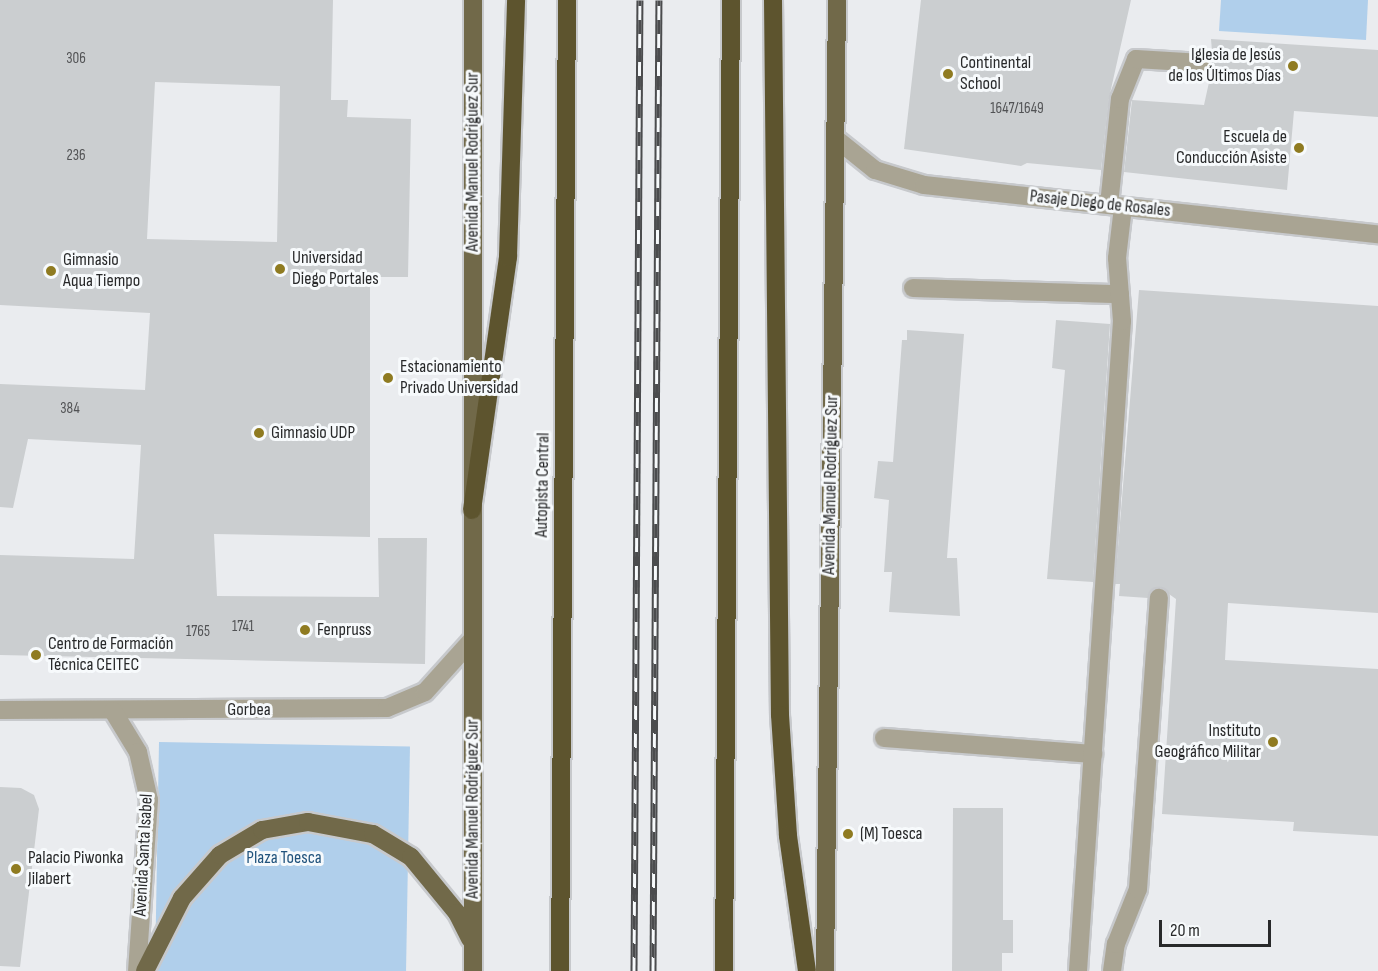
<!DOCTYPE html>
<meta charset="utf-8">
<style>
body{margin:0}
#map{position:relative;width:1378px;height:971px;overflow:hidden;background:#eaecef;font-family:"Sofia Sans Condensed",sans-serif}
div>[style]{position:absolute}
.green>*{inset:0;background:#b0cfeb;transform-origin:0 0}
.building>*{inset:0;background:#cbced0}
.roads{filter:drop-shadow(2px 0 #c7c9cc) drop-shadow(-2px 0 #c7c9cc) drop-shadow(0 2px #c7c9cc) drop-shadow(0 -2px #c7c9cc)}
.minor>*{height:18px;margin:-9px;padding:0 9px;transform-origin:9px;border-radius:9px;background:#a9a493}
.major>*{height:18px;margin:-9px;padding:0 9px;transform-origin:9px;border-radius:9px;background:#716949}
.highway>*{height:18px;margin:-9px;padding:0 9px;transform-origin:9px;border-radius:9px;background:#5d542e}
.rail>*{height:7px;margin-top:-3.5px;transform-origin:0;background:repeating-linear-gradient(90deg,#f7fafc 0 14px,#4b4c4e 0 28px);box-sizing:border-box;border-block:2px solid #4b4c4e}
.dots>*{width:16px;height:16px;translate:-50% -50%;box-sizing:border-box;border:3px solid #f7fafc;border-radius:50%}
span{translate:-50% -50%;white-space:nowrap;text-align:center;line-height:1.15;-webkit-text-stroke:6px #f7fafc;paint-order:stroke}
.number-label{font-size:15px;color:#515254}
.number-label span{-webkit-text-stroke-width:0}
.poi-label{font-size:18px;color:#28292a}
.right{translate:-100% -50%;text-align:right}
.left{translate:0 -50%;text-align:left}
.street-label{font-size:18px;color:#28292a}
.park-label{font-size:18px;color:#22547d}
.scale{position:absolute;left:1159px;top:920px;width:112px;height:27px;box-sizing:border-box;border:3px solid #28292a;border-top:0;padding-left:8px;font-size:18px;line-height:21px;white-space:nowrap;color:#28292a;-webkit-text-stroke:4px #f7fafc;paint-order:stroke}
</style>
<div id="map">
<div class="green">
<div style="clip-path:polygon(1221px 0,1368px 0,1366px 40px,1219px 31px)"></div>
<div style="left:159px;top:742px;width:251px;height:229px;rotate:1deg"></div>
</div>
<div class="building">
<div style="clip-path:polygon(evenodd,0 0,333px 0,331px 100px,348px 100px,347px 117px,411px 119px,408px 277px,370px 277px,370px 537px,214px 534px,217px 596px,379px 597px,378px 538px,427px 538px,425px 664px,0 655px,0 555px,134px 559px,141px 445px,28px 439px,13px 508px,0 507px,0 384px,145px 390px,150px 313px,0 305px,0 0,155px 82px,280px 86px,277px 242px,147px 239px,155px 82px)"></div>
<div style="clip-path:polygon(921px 0,1131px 0,1109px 98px,1101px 170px,1027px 163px,1021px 166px,904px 149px)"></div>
<div style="clip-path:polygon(1211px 39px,1378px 50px,1378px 117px,1294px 111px,1287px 190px,1124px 172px,1132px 100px,1204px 105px,1213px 64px)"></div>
<div style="clip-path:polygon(1139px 290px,1378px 306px,1378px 613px,1228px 603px,1225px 660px,1378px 669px,1378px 836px,1293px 831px,1294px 822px,1162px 814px,1176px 599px,1159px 587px,1148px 598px,1119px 596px,1120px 584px,1115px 584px)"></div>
<div style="clip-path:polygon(1056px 320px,1110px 324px,1093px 582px,1047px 579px,1065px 370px,1052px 368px)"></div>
<div style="clip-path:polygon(907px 330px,964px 334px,947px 558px,957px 558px,960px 616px,889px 612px,892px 572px,884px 572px,889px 500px,874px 498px,878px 461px,893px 462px,902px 340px,907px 340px)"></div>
<div style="clip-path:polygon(0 787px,21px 788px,34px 795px,39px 809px,20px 967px,0 966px)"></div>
<div style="clip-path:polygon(953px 808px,1003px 808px,1003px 920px,1013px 920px,1013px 953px,1002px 953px,1002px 971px,952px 971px)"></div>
</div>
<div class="roads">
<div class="minor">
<div style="left:835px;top:138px;width:51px;rotate:38.7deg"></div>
<div style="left:875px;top:170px;width:51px;rotate:17deg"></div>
<div style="left:924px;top:185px;width:457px;rotate:6.2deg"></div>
<div style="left:1109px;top:205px;width:107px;rotate:-84.1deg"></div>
<div style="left:1120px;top:99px;width:43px;rotate:-68.2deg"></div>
<div style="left:1136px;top:59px;width:66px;rotate:3.5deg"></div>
<div style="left:913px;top:288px;width:207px;rotate:1.7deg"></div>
<div style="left:0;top:710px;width:387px;rotate:-0.3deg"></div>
<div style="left:387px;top:708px;width:41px;rotate:-22.8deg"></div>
<div style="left:425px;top:692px;width:70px;rotate:-47.9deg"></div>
<div style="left:113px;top:711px;width:48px;rotate:58.6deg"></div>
<div style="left:138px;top:752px;width:49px;rotate:77.1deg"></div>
<div style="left:149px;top:800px;width:171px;rotate:94deg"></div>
<div style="left:884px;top:738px;width:210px;rotate:4.4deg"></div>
<div style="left:1078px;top:971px;width:651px;rotate:-86.13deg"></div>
<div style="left:1122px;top:321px;width:63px;rotate:-94.5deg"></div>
<div style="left:1117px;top:258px;width:51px;rotate:-83.3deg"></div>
<div style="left:1112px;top:971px;width:27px;rotate:-82deg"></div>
<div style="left:1116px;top:944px;width:59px;rotate:-68.2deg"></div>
<div style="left:1138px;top:889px;width:292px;rotate:-85.9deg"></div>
</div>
<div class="major">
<div style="left:145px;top:971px;width:82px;rotate:-63.1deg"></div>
<div style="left:182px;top:898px;width:57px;rotate:-48.5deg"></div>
<div style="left:220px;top:855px;width:49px;rotate:-30.8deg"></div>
<div style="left:262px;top:830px;width:47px;rotate:-9.9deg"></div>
<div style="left:308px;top:822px;width:66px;rotate:10.5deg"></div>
<div style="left:373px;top:834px;width:44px;rotate:31.2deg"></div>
<div style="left:411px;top:857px;width:72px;rotate:50.6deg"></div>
<div style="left:457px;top:913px;width:29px;rotate:63deg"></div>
<div style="left:473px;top:971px;width:971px;rotate:-90deg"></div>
<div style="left:825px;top:971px;width:971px;rotate:-89.29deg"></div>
</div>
<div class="highway">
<div style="left:773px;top:0;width:715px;rotate:89.44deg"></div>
<div style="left:780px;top:715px;width:121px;rotate:86.2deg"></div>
<div style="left:788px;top:836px;width:136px;rotate:82deg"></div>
<div style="left:472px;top:510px;width:256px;rotate:-81.9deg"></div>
<div style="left:508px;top:257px;width:257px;rotate:-88.2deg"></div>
<div style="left:560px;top:971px;width:971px;rotate:-89.59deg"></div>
<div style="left:724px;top:971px;width:971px;rotate:-89.59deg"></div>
</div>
</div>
<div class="rail">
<div style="left:634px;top:971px;width:971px;rotate:-89.65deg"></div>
<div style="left:653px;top:971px;width:971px;rotate:-89.65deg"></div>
</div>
<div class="dots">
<div style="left:1293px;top:66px;background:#8f7b21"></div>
<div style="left:948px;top:74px;background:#8f7b21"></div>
<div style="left:1299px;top:148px;background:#8f7b21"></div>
<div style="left:280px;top:269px;background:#8f7b21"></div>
<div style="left:51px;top:271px;background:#8f7b21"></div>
<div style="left:388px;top:378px;background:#8f7b21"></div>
<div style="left:259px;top:433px;background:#8f7b21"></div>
<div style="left:305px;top:630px;background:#8f7b21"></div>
<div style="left:36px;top:655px;background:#8f7b21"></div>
<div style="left:1273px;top:742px;background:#8f7b21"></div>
<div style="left:848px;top:834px;background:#8f7b21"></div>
<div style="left:16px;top:869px;background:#8f7b21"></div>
</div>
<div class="number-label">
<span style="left:76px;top:59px">306</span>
<span style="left:1017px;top:109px">1647/1649</span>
<span style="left:76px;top:156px">236</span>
<span style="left:70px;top:409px">384</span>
<span style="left:243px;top:627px">1741</span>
<span style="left:198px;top:632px">1765</span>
</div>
<div class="poi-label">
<span class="right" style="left:1281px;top:66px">Iglesia de Jesús<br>de los Últimos Días</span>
<span class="left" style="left:960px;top:74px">Continental<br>School</span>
<span class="right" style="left:1287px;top:148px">Escuela de<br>Conducción Asiste</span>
<span class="left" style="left:292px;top:269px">Universidad<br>Diego Portales</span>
<span class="left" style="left:63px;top:271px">Gimnasio<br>Aqua Tiempo</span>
<span class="left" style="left:400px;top:378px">Estacionamiento<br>Privado Universidad</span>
<span class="left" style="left:271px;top:433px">Gimnasio UDP</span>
<span class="left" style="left:317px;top:630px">Fenpruss</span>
<span class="left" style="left:48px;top:655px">Centro de Formación<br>Técnica CEITEC</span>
<span class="right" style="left:1261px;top:742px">Instituto<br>Geográfico Militar</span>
<span class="left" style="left:860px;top:834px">(M) Toesca</span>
<span class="left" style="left:28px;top:869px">Palacio Piwonka<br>Jilabert</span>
</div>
<div class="street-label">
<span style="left:473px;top:162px;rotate:-90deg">Avenida Manuel Rodríguez Sur</span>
<span style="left:1100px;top:204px;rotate:6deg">Pasaje Diego de Rosales</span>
<span style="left:543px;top:485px;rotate:-89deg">Autopista Central</span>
<span style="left:831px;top:485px;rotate:-89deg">Avenida Manuel Rodríguez Sur</span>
<span style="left:249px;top:710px">Gorbea</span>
<span style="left:473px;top:809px;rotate:-90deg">Avenida Manuel Rodríguez Sur</span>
<span style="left:144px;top:855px;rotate:-87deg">Avenida Santa Isabel</span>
</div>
<div class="park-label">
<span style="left:284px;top:858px">Plaza Toesca</span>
</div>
<div class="scale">20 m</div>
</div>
